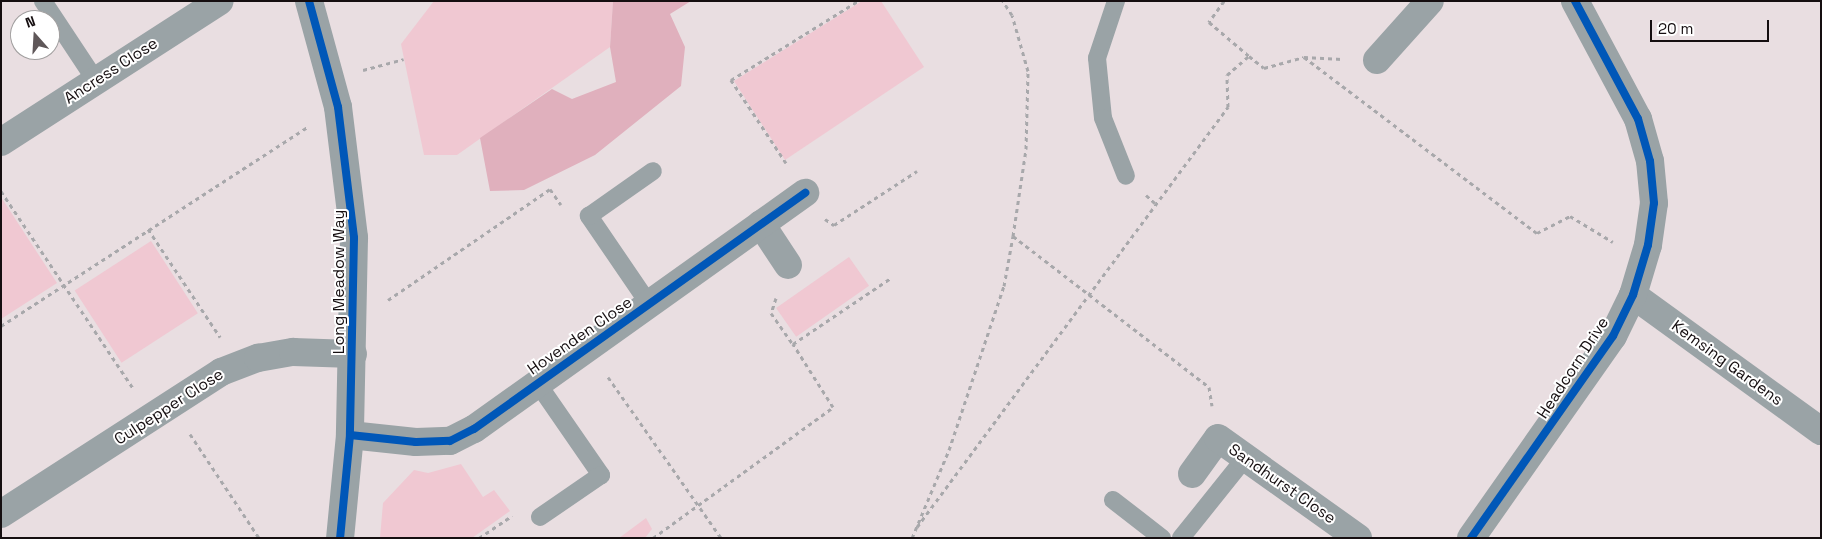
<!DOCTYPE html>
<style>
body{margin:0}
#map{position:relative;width:1822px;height:539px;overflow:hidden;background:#e9dee1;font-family:"Space Grotesk",sans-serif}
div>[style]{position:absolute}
.green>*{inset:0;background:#f0c8d2;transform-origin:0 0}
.forest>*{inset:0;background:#e0b0bd}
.path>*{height:3px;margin-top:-1.5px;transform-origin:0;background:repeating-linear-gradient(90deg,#a8a8ab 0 4px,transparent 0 8px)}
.lane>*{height:18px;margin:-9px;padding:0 9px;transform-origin:9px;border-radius:9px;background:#9aa3a6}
.street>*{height:28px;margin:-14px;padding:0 14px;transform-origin:14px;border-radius:14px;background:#9aa3a6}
.cycleway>*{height:8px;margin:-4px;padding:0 4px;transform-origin:4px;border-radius:4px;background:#0057b8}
span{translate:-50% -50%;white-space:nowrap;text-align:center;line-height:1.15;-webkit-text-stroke:4px #fff;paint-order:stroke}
.street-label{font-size:16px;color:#150e10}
.frame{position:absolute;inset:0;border:2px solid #150e10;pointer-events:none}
.north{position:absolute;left:10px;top:10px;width:50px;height:50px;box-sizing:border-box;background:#fff;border:1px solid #a19f9f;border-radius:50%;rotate:341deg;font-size:14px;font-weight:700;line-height:20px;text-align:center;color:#150e10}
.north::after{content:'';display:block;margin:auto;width:18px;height:22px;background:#5f5759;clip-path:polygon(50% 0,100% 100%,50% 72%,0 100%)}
.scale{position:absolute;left:1650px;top:20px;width:119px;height:22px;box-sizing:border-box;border:2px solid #150e10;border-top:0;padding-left:6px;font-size:15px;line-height:18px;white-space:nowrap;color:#150e10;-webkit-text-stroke:4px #fff;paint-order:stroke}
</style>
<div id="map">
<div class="green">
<div style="clip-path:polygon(434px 1px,613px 1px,610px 47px,457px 155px,424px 155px,401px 44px)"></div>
<div style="clip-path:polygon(862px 1px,881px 1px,924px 67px,785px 160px,734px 81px)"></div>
<div style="clip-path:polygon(1px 197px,57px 283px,1px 319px)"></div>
<div style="left:151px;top:241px;width:86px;height:91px;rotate:57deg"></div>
<div style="left:849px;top:257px;width:35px;height:89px;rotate:55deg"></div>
<div style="clip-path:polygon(461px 464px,483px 497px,494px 490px,510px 511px,472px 538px,380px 538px,383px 503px,414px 470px,428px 473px)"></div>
<div style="clip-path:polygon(646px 518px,652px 529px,645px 538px,619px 538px)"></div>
</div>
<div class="forest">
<div style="clip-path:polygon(613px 1px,691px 1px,670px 14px,685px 47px,681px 86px,595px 155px,524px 190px,490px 191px,480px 138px,552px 89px,572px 99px,616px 82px,610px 47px)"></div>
</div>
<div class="path">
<div style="left:1224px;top:1px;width:26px;rotate:126deg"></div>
<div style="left:1209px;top:22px;width:52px;rotate:40.4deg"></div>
<div style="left:1304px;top:57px;width:292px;rotate:37.1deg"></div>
<div style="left:1537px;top:233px;width:37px;rotate:-27deg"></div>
<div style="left:1570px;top:216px;width:50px;rotate:31.2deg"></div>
<div style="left:363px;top:70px;width:42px;rotate:-15deg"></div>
<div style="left:786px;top:163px;width:100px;rotate:-123.5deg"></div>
<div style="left:731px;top:80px;width:150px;rotate:-31.9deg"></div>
<div style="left:1px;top:191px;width:237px;rotate:56.2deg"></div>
<div style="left:1146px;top:195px;width:12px;rotate:42deg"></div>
<div style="left:825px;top:219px;width:11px;rotate:34deg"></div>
<div style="left:834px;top:225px;width:99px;rotate:-33deg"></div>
<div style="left:148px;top:229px;width:130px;rotate:56.3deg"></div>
<div style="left:1013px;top:236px;width:247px;rotate:37.6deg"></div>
<div style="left:1209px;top:387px;width:19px;rotate:81deg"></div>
<div style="left:776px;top:298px;width:16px;rotate:108deg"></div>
<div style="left:771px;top:313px;width:38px;rotate:55deg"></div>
<div style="left:388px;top:300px;width:196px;rotate:-34.4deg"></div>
<div style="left:550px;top:189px;width:19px;rotate:55deg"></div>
<div style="left:1px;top:326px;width:365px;rotate:-33deg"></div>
<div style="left:608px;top:377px;width:197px;rotate:54.9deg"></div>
<div style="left:190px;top:434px;width:125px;rotate:56.4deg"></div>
<div style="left:917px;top:527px;width:523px;rotate:-53.48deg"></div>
<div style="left:1228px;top:107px;width:32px;rotate:-92deg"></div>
<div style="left:1227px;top:75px;width:29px;rotate:-41deg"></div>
<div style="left:1249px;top:56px;width:19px;rotate:39deg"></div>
<div style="left:1264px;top:68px;width:41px;rotate:-15.4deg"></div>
<div style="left:1304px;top:57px;width:38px;rotate:3deg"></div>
<div style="left:479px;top:538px;width:40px;rotate:-34deg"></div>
<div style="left:653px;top:538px;width:223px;rotate:-36deg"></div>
<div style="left:833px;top:407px;width:75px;rotate:-122.4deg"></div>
<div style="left:793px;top:344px;width:118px;rotate:-34deg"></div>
<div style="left:912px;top:538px;width:95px;rotate:-67.2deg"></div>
<div style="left:949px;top:450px;width:173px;rotate:-71.5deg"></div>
<div style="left:1004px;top:286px;width:51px;rotate:-79.8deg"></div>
<div style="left:1013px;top:236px;width:88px;rotate:-81.5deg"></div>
<div style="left:1026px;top:149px;width:78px;rotate:-88.5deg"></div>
<div style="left:1028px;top:71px;width:58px;rotate:-105.9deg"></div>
<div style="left:1012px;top:15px;width:17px;rotate:-123deg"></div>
</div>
<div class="lane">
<div style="left:43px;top:1px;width:96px;rotate:56.5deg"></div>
<div style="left:1116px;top:1px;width:60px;rotate:108.4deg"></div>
<div style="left:1097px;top:58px;width:60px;rotate:84.3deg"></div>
<div style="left:1103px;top:118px;width:62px;rotate:68.4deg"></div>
<div style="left:649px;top:304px;width:107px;rotate:-124.3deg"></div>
<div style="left:589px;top:216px;width:78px;rotate:-35.1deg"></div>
<div style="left:538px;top:384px;width:111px;rotate:55.3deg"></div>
<div style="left:601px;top:475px;width:74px;rotate:145.5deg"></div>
<div style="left:1113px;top:500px;width:62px;rotate:37.8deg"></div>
<div style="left:1181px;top:538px;width:102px;rotate:-51.3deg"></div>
</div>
<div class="street">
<div style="left:309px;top:1px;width:110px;rotate:74.7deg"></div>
<div style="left:338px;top:107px;width:132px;rotate:83deg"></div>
<div style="left:354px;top:238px;width:197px;rotate:91.2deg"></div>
<div style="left:350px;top:435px;width:103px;rotate:95.5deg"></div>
<div style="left:1377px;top:60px;width:79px;rotate:-48.1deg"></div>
<div style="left:1px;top:142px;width:260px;rotate:-32.8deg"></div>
<div style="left:761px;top:224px;width:49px;rotate:56.6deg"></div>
<div style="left:1633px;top:295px;width:232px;rotate:35.9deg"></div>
<div style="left:350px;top:435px;width:66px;rotate:6.1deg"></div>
<div style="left:416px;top:442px;width:34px;rotate:-2deg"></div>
<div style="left:450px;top:441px;width:27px;rotate:-27deg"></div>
<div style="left:474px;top:429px;width:407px;rotate:-35.5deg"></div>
<div style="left:1192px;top:474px;width:44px;rotate:-54.2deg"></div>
<div style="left:1218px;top:438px;width:172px;rotate:35.5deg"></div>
<div style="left:1px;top:514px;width:262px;rotate:-32.8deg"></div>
<div style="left:221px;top:372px;width:40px;rotate:-21deg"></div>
<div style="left:258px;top:358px;width:36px;rotate:-10deg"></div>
<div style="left:293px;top:352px;width:60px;rotate:1.9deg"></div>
<div style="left:1471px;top:538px;width:247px;rotate:-54.9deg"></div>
<div style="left:1613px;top:336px;width:46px;rotate:-64deg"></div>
<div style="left:1633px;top:295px;width:52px;rotate:-73.3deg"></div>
<div style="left:1648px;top:245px;width:42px;rotate:-81.9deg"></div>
<div style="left:1654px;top:203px;width:42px;rotate:-95.4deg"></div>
<div style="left:1650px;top:161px;width:44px;rotate:-105.9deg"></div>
<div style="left:1638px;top:119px;width:134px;rotate:-118.1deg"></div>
</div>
<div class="cycleway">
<div style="left:309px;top:1px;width:110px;rotate:74.7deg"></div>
<div style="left:338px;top:107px;width:132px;rotate:83deg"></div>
<div style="left:354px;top:238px;width:197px;rotate:91.2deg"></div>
<div style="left:350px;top:435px;width:103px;rotate:95.5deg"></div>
<div style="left:350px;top:435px;width:66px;rotate:6.1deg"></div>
<div style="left:416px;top:442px;width:34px;rotate:-2deg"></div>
<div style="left:450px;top:441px;width:27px;rotate:-27deg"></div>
<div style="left:474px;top:429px;width:407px;rotate:-35.5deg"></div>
<div style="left:1471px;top:538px;width:247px;rotate:-54.9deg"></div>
<div style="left:1613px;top:336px;width:46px;rotate:-64deg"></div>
<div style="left:1633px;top:295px;width:52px;rotate:-73.3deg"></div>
<div style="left:1648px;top:245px;width:42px;rotate:-81.9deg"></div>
<div style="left:1654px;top:203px;width:42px;rotate:-95.4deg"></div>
<div style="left:1650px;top:161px;width:44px;rotate:-105.9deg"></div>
<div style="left:1638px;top:119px;width:134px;rotate:-118.1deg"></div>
</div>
<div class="street-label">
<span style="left:111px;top:71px;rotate:-33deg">Ancress Close</span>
<span style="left:339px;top:282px;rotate:-90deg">Long Meadow Way</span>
<span style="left:580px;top:336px;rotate:-35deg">Hovenden Close</span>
<span style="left:1727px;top:363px;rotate:36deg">Kemsing Gardens</span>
<span style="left:1573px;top:368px;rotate:-57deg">Headcorn Drive</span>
<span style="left:169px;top:407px;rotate:-33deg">Culpepper Close</span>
<span style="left:1282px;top:484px;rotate:35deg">Sandhurst Close</span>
</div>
<div class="frame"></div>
<div class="north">N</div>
<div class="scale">20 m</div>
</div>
